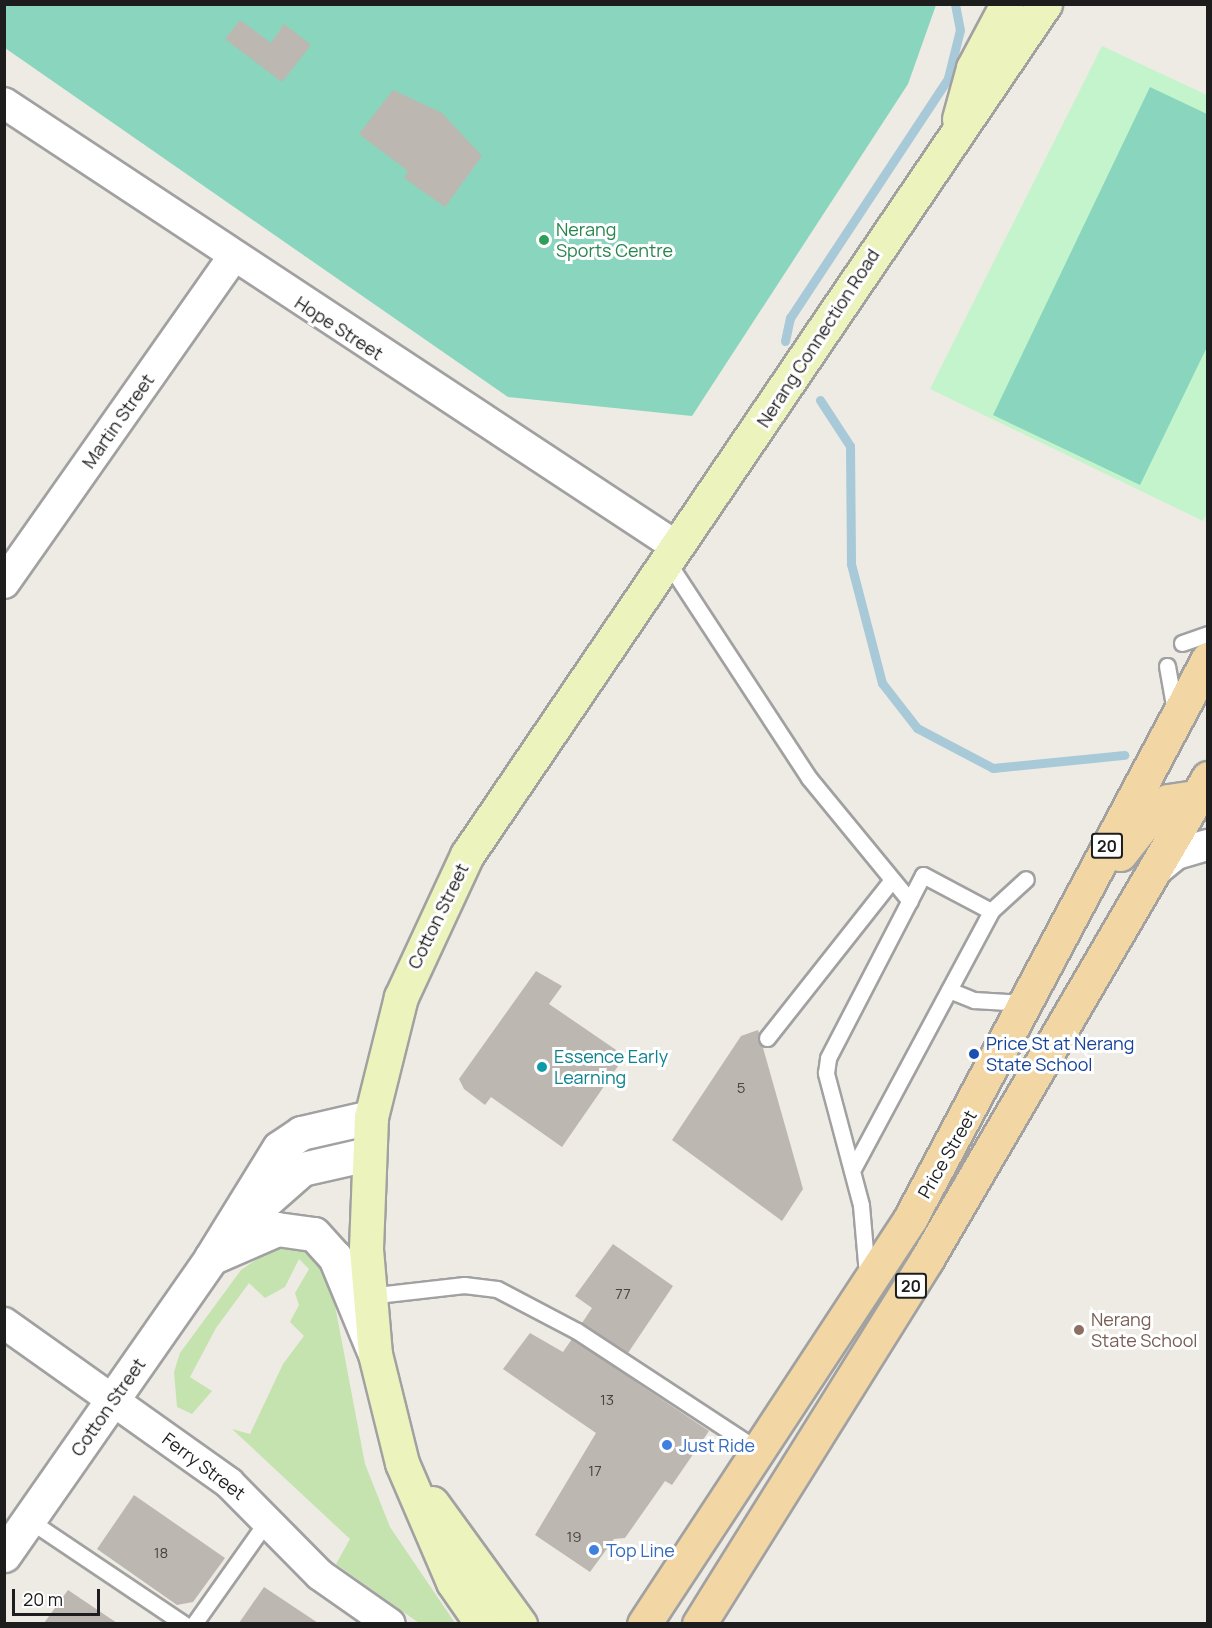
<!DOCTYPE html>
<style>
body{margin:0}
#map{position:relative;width:1212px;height:1628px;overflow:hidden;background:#edebe4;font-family:Manrope,sans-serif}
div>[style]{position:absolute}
.grass>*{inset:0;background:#c4e3ae}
.park>*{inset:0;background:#c4f4cc}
.pitch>*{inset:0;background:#89d5be}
.stream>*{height:9px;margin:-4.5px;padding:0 4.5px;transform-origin:4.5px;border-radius:4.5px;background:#a8c9d7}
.building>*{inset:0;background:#bdb7b1}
.roads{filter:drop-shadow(2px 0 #a1a1a1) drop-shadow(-2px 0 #a1a1a1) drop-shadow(0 2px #a1a1a1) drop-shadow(0 -2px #a1a1a1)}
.service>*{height:15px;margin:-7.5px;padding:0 7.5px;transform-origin:7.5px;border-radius:7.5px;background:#fff}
.minor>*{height:30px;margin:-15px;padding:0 15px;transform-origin:15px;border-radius:15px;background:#fff}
.tertiary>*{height:33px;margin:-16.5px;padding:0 16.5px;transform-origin:16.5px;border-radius:16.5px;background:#fff}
.secondary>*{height:33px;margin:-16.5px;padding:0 16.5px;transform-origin:16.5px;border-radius:16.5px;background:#ecf3bc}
.primary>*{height:33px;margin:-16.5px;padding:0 16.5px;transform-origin:16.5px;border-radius:16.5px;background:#f2d7a4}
.dots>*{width:16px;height:16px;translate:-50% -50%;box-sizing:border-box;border:3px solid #fff;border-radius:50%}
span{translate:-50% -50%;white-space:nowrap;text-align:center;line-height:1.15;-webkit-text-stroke:6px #fff;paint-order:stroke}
.number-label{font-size:15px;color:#454442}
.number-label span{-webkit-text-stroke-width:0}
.shield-label span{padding:2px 4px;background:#fff;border:2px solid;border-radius:4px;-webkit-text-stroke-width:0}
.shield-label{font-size:16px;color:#1d1d1d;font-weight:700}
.leisure-label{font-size:18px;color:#27864d}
.left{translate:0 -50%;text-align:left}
.street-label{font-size:18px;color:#1d1d1d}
.transit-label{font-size:18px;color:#164399}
.culture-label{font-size:18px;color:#0d838f}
.education-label{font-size:18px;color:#785e54}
.shop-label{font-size:18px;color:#366cbe}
.frame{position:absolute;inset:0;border:6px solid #1d1d1d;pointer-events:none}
.scale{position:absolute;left:12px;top:1589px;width:88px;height:27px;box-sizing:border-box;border:3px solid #1d1d1d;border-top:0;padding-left:8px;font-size:18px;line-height:21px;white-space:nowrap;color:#1d1d1d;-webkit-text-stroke:4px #fff;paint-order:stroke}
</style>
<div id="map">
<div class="grass">
<div style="clip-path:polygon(278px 1245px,308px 1249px,330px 1279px,365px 1464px,390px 1527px,455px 1623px,419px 1623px,336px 1564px,350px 1539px,232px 1429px,250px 1434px,283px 1364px,304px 1336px,290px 1322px,299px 1305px,295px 1293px,309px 1269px,299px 1259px,285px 1287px,265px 1298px,249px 1283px,216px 1328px,190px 1377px,212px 1391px,192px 1414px,177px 1407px,174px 1372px,180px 1353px,241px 1270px)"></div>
</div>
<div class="park">
<div style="clip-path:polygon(1102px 46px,1207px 95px,1208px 512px,1203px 521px,930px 389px)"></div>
</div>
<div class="pitch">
<div style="clip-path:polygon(5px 4px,936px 5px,908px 84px,692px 416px,508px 397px,5px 48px)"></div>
<div style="clip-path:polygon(1150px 87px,1207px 114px,1208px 345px,1140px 485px,993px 415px)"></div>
</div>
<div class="stream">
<div style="left:785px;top:341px;width:24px;rotate:-78deg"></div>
<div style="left:790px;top:318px;width:287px;rotate:-56.6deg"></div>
<div style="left:948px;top:78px;width:49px;rotate:-76deg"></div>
<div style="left:960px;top:30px;width:26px;rotate:-101deg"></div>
<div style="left:820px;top:400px;width:55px;rotate:56.9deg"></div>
<div style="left:850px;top:446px;width:118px;rotate:89.5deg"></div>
<div style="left:851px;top:564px;width:123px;rotate:75.4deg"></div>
<div style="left:882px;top:683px;width:57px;rotate:52.1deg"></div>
<div style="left:917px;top:728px;width:86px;rotate:27.8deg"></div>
<div style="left:993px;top:768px;width:132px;rotate:-5.7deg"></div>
</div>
<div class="building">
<div style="clip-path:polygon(240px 20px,271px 43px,284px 24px,311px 45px,282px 82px,225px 39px)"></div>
<div style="clip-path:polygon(393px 90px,442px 113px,482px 156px,445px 207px,404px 178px,408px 171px,359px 134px)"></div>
<div style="clip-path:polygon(536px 971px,562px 986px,549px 1004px,625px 1056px,562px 1147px,491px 1097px,485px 1105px,464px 1089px,459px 1079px)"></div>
<div style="clip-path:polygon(758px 1030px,803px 1189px,782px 1221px,672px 1140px,741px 1036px)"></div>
<div style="clip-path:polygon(613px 1244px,673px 1286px,628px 1353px,582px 1323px,592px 1308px,575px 1296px)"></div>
<div style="clip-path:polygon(530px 1333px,563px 1352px,572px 1339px,709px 1431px,672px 1485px,665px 1481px,625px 1538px,614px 1539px,590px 1572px,535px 1535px,596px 1433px,503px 1369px)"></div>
<div style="clip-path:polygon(134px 1495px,225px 1558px,193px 1602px,177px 1605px,97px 1549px)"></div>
<div style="clip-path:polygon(264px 1587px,318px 1623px,239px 1623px)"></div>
<div style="clip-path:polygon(68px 1590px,117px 1623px,44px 1623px)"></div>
</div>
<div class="roads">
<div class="service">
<div style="left:667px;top:561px;width:259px;rotate:56.8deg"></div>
<div style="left:809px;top:778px;width:159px;rotate:50.6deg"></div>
<div style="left:1182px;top:643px;width:28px;rotate:-19deg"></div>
<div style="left:1167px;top:666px;width:46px;rotate:79.9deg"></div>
<div style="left:949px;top:990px;width:27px;rotate:22deg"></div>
<div style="left:974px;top:1000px;width:50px;rotate:3.4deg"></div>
<div style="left:767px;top:1038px;width:200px;rotate:-51.7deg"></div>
<div style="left:854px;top:1167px;width:290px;rotate:-61.8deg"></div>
<div style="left:991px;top:911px;width:47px;rotate:-42.4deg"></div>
<div style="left:867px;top:1274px;width:69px;rotate:-95deg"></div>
<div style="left:861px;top:1205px;width:137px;rotate:-104.9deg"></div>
<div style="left:826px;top:1073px;width:15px;rotate:-82deg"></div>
<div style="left:828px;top:1058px;width:206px;rotate:-62.6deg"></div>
<div style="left:923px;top:875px;width:77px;rotate:27.9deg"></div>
<div style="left:368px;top:1296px;width:97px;rotate:-6.5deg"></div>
<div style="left:464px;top:1285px;width:33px;rotate:7deg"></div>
<div style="left:497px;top:1289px;width:90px;rotate:27.7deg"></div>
<div style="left:577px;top:1331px;width:220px;rotate:33.3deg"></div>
<div style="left:29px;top:1520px;width:187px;rotate:33.9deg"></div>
<div style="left:194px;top:1624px;width:130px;rotate:-54.7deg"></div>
</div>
<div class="minor">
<div style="left:4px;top:103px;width:806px;rotate:33.41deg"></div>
<div style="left:4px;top:583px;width:397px;rotate:-54.9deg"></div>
<div style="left:1155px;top:871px;width:27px;rotate:-39deg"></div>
<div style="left:1176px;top:854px;width:33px;rotate:-16deg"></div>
<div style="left:4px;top:1323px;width:276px;rotate:35.4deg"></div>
<div style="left:229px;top:1483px;width:129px;rotate:45.3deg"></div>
<div style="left:320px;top:1575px;width:85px;rotate:35deg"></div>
</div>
<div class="tertiary">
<div style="left:253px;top:1212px;width:65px;rotate:-41.3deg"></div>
<div style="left:302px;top:1169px;width:68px;rotate:-12.8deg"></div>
<div style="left:211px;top:1258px;width:72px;rotate:-23.7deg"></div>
<div style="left:277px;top:1229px;width:37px;rotate:8deg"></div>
<div style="left:314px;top:1234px;width:31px;rotate:48deg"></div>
<div style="left:335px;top:1257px;width:100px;rotate:67.6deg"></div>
<div style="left:4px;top:1555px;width:362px;rotate:-55.1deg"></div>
<div style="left:211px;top:1258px;width:129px;rotate:-58.3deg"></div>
<div style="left:279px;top:1148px;width:27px;rotate:-34deg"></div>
<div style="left:301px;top:1133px;width:72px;rotate:-12.9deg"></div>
</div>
<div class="secondary">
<div style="left:959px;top:119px;width:53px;rotate:-74.6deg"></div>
<div style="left:973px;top:68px;width:72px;rotate:-62deg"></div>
<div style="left:432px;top:1503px;width:150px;rotate:54deg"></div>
<div style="left:482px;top:1624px;width:51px;rotate:-124.6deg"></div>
<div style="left:453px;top:1582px;width:129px;rotate:-113.2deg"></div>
<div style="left:402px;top:1463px;width:112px;rotate:-103.9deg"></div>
<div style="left:375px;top:1354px;width:106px;rotate:-94.9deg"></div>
<div style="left:366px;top:1248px;width:131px;rotate:-87.8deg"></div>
<div style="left:371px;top:1117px;width:124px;rotate:-76deg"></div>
<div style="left:401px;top:997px;width:157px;rotate:-65.1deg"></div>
<div style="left:467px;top:855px;width:1029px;rotate:-55.82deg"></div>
</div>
<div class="primary">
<div style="left:1120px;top:854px;width:55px;rotate:-51.7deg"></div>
<div style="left:1154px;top:811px;width:17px;rotate:-36deg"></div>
<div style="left:1168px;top:801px;width:29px;rotate:-8deg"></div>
<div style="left:644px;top:1624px;width:487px;rotate:-56.7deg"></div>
<div style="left:911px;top:1217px;width:632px;rotate:-61.98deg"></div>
<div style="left:699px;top:1624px;width:430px;rotate:-58deg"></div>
<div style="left:927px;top:1259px;width:557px;rotate:-59.71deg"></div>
</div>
</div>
<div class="dots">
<div style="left:544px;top:240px;background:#2e9e5b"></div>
<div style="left:974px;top:1054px;background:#1a4fb4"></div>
<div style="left:542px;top:1067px;background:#0f9aa8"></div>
<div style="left:1079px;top:1330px;background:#8d6e63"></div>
<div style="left:667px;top:1445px;background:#3f7fe0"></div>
<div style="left:594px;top:1550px;background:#3f7fe0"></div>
</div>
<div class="number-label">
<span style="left:741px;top:1088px">5</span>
<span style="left:623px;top:1294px">77</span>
<span style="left:607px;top:1400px">13</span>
<span style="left:595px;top:1471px">17</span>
<span style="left:574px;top:1537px">19</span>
<span style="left:161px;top:1553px">18</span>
</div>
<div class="shield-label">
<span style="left:1107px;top:846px">20</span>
<span style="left:911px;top:1286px">20</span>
</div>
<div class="leisure-label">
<span class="left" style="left:556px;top:240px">Nerang<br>Sports Centre</span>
</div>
<div class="street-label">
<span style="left:339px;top:328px;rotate:33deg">Hope Street</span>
<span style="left:818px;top:338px;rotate:-57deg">Nerang Connection Road</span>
<span style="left:118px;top:421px;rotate:-55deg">Martin Street</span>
<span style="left:438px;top:916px;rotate:-64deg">Cotton Street</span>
<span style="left:947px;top:1154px;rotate:-60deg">Price Street</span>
<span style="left:108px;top:1407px;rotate:-55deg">Cotton Street</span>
<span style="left:204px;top:1466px;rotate:37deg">Ferry Street</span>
</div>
<div class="transit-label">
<span class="left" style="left:986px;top:1054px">Price St at Nerang<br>State School</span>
</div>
<div class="culture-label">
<span class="left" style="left:554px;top:1067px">Essence Early<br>Learning</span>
</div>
<div class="education-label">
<span class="left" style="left:1091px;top:1330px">Nerang<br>State School</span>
</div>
<div class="shop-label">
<span class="left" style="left:679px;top:1445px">Just Ride</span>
<span class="left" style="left:606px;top:1550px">Top Line</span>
</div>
<div class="frame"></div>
<div class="scale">20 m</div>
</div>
